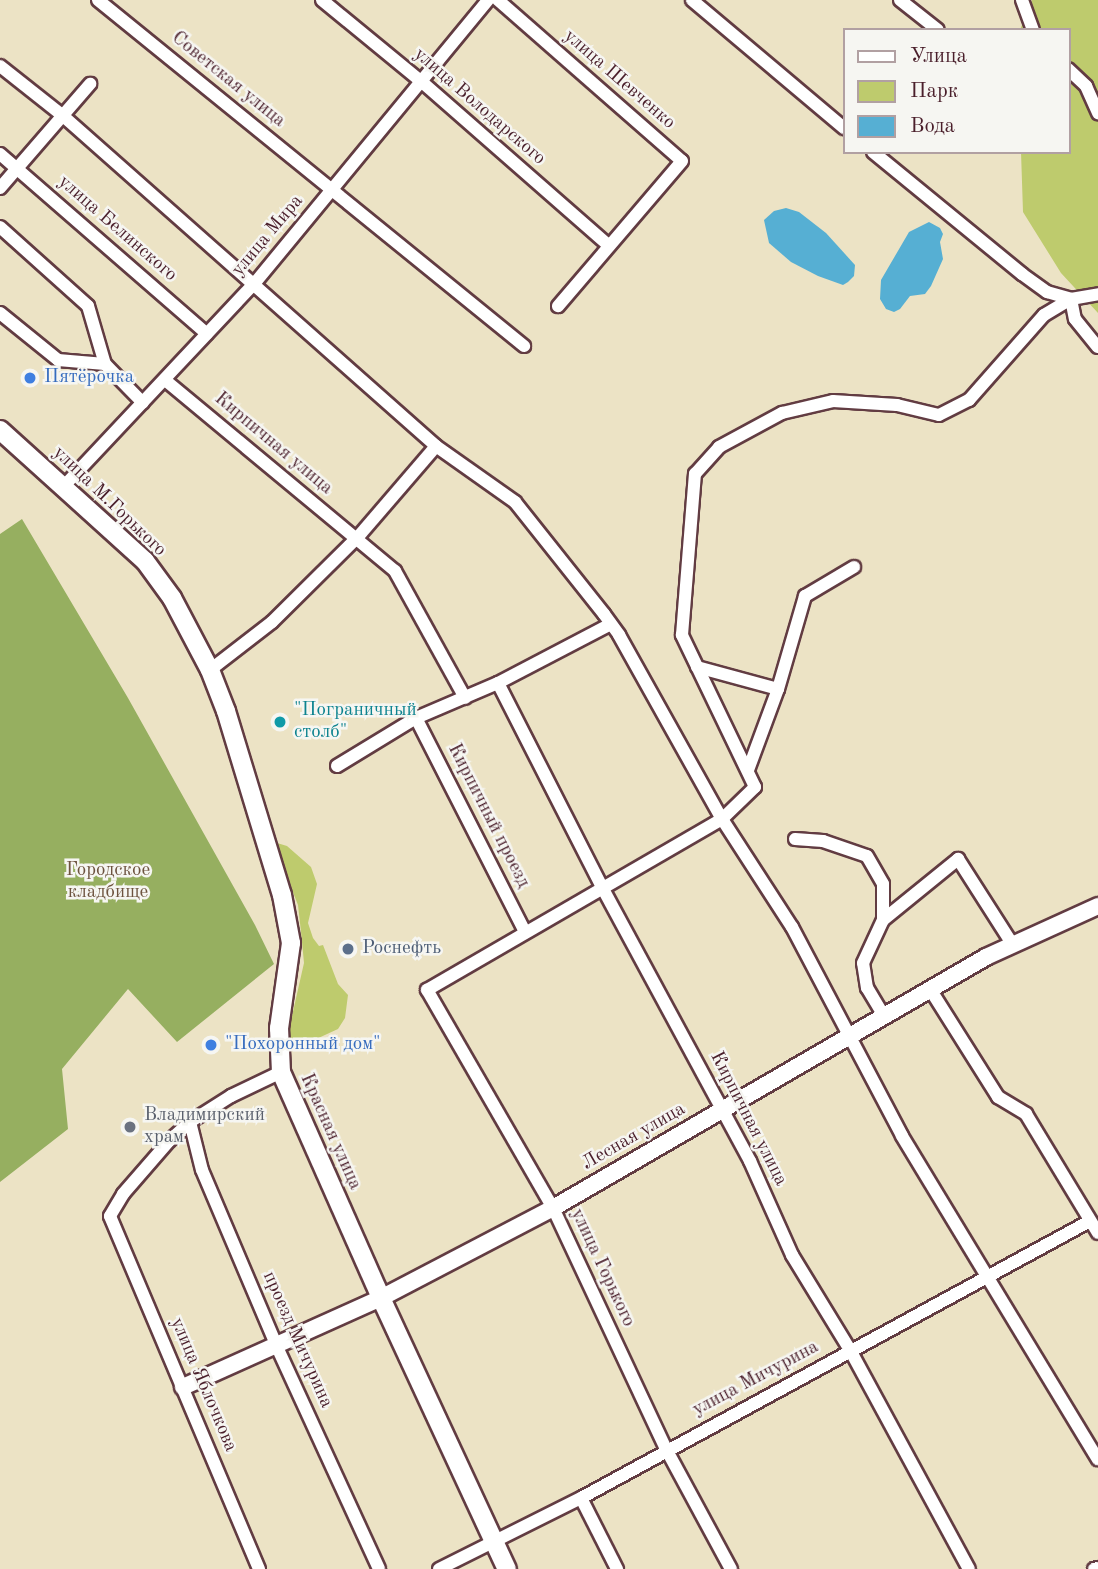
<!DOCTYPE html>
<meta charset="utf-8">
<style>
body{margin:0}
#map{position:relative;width:1098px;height:1569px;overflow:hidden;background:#ece3c5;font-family:"Old Standard TT",serif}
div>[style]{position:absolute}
.green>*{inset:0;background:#becb6d}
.forest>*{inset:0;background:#96af60}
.water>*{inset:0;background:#56afd3}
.roads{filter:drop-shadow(2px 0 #623c42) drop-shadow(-2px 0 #623c42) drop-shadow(0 2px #623c42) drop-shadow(0 -2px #623c42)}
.minor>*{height:12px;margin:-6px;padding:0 6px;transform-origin:6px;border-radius:6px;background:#fff}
.tertiary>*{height:16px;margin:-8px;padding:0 8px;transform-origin:8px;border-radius:8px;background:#fff}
.secondary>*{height:18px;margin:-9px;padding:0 9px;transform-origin:9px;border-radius:9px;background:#fff}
.dots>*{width:19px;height:19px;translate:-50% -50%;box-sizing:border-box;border:4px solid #f6f6f2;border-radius:50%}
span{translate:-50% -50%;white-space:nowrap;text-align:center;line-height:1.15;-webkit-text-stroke:5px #f6f6f2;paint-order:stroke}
.street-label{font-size:19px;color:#4a1f2b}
.shop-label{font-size:19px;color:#366cbe}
.left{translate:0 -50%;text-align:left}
.culture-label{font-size:19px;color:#0d838f}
.park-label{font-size:19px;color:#6d533f}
.service-label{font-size:19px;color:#4e5e75}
.worship-label{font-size:19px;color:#5b616d}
.legend{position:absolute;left:843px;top:28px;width:228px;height:126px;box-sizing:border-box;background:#f6f6f2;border:2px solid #b1a0a2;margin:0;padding:9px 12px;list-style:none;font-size:21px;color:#4a1f2b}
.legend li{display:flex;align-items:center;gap:14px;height:35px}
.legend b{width:35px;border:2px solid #b1a0a2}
</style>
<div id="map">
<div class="green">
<div style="clip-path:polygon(1032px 0,1098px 0,1098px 313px,1061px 273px,1023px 212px,1021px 152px,1068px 152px,1068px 30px,1020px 30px)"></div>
<div style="clip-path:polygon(277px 843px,287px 846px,311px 867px,317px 884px,308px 923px,313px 938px,319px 946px,323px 945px,338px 984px,348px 995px,345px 1018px,338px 1029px,301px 1046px,287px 1038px,304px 963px,301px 932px,298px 905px,275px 847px)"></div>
</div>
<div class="forest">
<div style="clip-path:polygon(22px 519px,128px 698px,255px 925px,274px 964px,177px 1042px,128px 989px,62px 1069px,68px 1129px,0 1182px,0 534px)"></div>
</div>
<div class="water">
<div style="clip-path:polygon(786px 208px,799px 212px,826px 233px,855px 265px,854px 276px,848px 282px,843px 285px,818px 276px,791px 262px,769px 243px,764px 220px,774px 211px)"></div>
<div style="clip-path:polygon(929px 222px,940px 228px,943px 234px,940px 242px,943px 259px,931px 286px,925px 294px,910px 296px,900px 309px,894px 312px,886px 309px,880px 299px,881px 280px,909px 232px)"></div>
</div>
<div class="roads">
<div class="minor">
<div style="left:98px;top:0;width:549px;rotate:39.08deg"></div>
<div style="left:322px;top:0;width:129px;rotate:39.4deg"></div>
<div style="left:422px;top:82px;width:247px;rotate:41.2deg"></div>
<div style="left:498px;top:0;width:244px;rotate:41.2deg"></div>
<div style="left:682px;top:161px;width:191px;rotate:130.5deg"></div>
<div style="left:692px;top:0;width:199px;rotate:40.1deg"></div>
<div style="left:900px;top:0;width:48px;rotate:38.3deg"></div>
<div style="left:1022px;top:0;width:32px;rotate:70deg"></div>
<div style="left:0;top:66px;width:79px;rotate:38.3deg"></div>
<div style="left:62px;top:115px;width:499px;rotate:41.5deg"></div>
<div style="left:436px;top:446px;width:97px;rotate:35.3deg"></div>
<div style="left:515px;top:502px;width:143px;rotate:51.5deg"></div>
<div style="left:604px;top:614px;width:26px;rotate:54deg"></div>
<div style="left:619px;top:635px;width:211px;rotate:60.8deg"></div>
<div style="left:722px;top:819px;width:129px;rotate:57.1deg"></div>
<div style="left:792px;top:927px;width:236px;rotate:62.2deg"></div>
<div style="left:902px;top:1136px;width:378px;rotate:58.8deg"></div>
<div style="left:1068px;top:69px;width:25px;rotate:43deg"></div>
<div style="left:1086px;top:86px;width:30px;rotate:66deg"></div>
<div style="left:873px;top:152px;width:193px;rotate:39.3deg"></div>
<div style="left:1022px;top:274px;width:31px;rotate:36deg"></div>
<div style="left:1047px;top:292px;width:25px;rotate:16deg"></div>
<div style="left:0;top:154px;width:274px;rotate:41deg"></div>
<div style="left:0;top:188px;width:138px;rotate:-49.1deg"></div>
<div style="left:0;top:227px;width:118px;rotate:41.9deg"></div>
<div style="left:88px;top:306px;width:60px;rotate:73.7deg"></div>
<div style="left:105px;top:364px;width:54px;rotate:45.7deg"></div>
<div style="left:1071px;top:299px;width:20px;rotate:79deg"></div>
<div style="left:1075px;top:319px;width:36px;rotate:51deg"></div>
<div style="left:0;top:313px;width:75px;rotate:39deg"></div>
<div style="left:58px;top:360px;width:47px;rotate:4.9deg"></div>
<div style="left:165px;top:380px;width:299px;rotate:39.7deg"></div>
<div style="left:395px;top:571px;width:145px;rotate:61.1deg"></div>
<div style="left:64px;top:486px;width:277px;rotate:-46.8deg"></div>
<div style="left:254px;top:284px;width:368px;rotate:-50.5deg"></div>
<div style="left:697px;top:667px;width:84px;rotate:15.2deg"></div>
<div style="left:778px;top:689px;width:86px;rotate:110.3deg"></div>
<div style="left:210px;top:670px;width:78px;rotate:-37.7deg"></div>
<div style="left:272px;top:622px;width:120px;rotate:-44.7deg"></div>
<div style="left:357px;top:538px;width:121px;rotate:-49.3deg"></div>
<div style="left:498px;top:683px;width:231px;rotate:63deg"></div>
<div style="left:603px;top:889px;width:309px;rotate:61.6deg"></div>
<div style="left:750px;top:1161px;width:103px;rotate:65.9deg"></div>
<div style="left:792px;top:1255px;width:111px;rotate:58.6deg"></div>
<div style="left:850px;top:1350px;width:249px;rotate:61.5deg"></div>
<div style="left:778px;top:689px;width:97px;rotate:-73.8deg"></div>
<div style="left:805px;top:596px;width:57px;rotate:-30.6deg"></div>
<div style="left:416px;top:718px;width:240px;rotate:63deg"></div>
<div style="left:337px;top:766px;width:92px;rotate:-31.3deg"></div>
<div style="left:416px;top:718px;width:89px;rotate:-23.1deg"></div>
<div style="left:498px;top:683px;width:127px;rotate:-27.6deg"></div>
<div style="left:795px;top:839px;width:28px;rotate:4deg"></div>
<div style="left:823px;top:841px;width:46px;rotate:18.8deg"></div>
<div style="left:867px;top:856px;width:32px;rotate:60deg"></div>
<div style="left:883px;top:884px;width:36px;rotate:90deg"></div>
<div style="left:930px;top:989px;width:128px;rotate:57.8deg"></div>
<div style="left:998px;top:1097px;width:33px;rotate:31deg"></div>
<div style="left:1026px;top:1114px;width:139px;rotate:58.8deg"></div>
<div style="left:884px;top:1016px;width:33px;rotate:-121deg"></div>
<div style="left:867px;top:988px;width:25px;rotate:-99deg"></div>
<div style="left:863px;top:963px;width:47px;rotate:-65.1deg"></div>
<div style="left:883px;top:920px;width:97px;rotate:-39.1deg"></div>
<div style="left:958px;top:859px;width:102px;rotate:57.4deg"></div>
<div style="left:190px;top:1122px;width:49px;rotate:76deg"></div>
<div style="left:202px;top:1170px;width:192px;rotate:67deg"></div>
<div style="left:277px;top:1347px;width:244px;rotate:65.3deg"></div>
<div style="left:581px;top:1498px;width:80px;rotate:63.1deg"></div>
<div style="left:259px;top:1569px;width:383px;rotate:-112.9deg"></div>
<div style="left:110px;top:1216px;width:26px;rotate:-59deg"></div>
<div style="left:123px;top:1194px;width:70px;rotate:-49deg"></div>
<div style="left:169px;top:1141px;width:28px;rotate:-42deg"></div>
<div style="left:190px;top:1122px;width:49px;rotate:-32.4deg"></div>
<div style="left:231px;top:1096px;width:55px;rotate:-25.6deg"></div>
<div style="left:439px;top:1569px;width:159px;rotate:-26.6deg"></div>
<div style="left:581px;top:1498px;width:579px;rotate:-28.56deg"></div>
<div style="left:731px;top:1569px;width:136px;rotate:-118.4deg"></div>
<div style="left:666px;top:1449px;width:266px;rotate:-115.1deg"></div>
<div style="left:553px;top:1208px;width:252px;rotate:-120deg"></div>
<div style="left:427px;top:990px;width:341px;rotate:-30.1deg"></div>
<div style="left:722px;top:819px;width:46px;rotate:-44.1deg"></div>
<div style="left:755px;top:787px;width:169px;rotate:-115.7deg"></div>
<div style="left:682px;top:635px;width:162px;rotate:-85.4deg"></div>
<div style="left:695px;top:474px;width:36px;rotate:-48deg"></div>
<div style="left:719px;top:447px;width:72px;rotate:-28.4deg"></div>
<div style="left:782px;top:413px;width:52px;rotate:-13.2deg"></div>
<div style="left:833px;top:401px;width:64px;rotate:3.6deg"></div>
<div style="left:897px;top:405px;width:43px;rotate:13.4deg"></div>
<div style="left:939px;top:415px;width:34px;rotate:-27deg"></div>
<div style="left:969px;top:400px;width:113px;rotate:-48.6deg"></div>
<div style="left:1044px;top:315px;width:31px;rotate:-31deg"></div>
<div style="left:1071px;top:299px;width:27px;rotate:-10deg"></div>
<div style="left:1094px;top:1569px;width:4px;rotate:-14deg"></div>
</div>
<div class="tertiary">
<div style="left:183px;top:1387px;width:217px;rotate:-24.2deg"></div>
<div style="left:381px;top:1298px;width:194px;rotate:-27.6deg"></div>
<div style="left:553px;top:1208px;width:500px;rotate:-30.1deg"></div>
<div style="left:986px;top:957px;width:123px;rotate:-24.5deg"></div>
</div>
<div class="secondary">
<div style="left:0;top:430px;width:195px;rotate:42.1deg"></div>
<div style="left:145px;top:561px;width:46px;rotate:53.9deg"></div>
<div style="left:172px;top:598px;width:81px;rotate:62.2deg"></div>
<div style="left:210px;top:670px;width:44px;rotate:68.7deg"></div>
<div style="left:226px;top:711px;width:192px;rotate:73.1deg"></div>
<div style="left:282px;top:895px;width:49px;rotate:79.4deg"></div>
<div style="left:291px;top:943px;width:86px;rotate:98deg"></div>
<div style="left:279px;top:1028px;width:44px;rotate:87.4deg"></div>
<div style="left:281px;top:1072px;width:247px;rotate:66.1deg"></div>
<div style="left:381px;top:1298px;width:299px;rotate:65.1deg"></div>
</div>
</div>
<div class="dots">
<div style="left:30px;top:378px;background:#3f7fe0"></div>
<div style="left:280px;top:722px;background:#0f9aa8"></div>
<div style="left:348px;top:949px;background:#5c6f8a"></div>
<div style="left:211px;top:1045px;background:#3f7fe0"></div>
<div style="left:130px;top:1127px;background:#6b7280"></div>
</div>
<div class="street-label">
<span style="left:228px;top:80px;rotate:39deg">Советская улица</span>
<span style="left:619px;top:80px;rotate:41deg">улица Шевченко</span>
<span style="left:479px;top:107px;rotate:41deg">улица Володарского</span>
<span style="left:117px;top:229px;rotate:41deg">улица Белинского</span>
<span style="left:268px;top:236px;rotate:-50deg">улица Мира</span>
<span style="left:273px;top:444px;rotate:40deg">Кирпичная улица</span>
<span style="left:109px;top:502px;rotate:44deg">улица М.Горького</span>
<span style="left:488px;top:816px;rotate:63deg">Кирпичный проезд</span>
<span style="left:748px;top:1119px;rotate:63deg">Кирпичная улица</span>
<span style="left:330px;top:1132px;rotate:66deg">Красная улица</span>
<span style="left:634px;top:1137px;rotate:-30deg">Лесная улица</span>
<span style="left:602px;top:1268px;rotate:65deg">улица Горького</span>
<span style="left:297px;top:1340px;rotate:66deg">проезд Мичурина</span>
<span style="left:756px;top:1379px;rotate:-28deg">улица Мичурина</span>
<span style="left:203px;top:1385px;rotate:67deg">улица Яблочкова</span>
</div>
<div class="shop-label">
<span class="left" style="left:44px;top:378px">Пятёрочка</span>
<span class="left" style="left:225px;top:1045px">"Похоронный дом"</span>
</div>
<div class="culture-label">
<span class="left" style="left:294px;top:722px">"Пограничный<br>столб"</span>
</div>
<div class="park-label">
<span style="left:108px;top:882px">Городское<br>кладбище</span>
</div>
<div class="service-label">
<span class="left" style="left:362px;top:949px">Роснефть</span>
</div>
<div class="worship-label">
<span class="left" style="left:144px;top:1127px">Владимирский<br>храм</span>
</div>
<ul class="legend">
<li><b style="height:9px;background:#fff"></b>Улица</li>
<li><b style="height:19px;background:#becb6d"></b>Парк</li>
<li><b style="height:19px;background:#56afd3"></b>Вода</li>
</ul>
</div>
